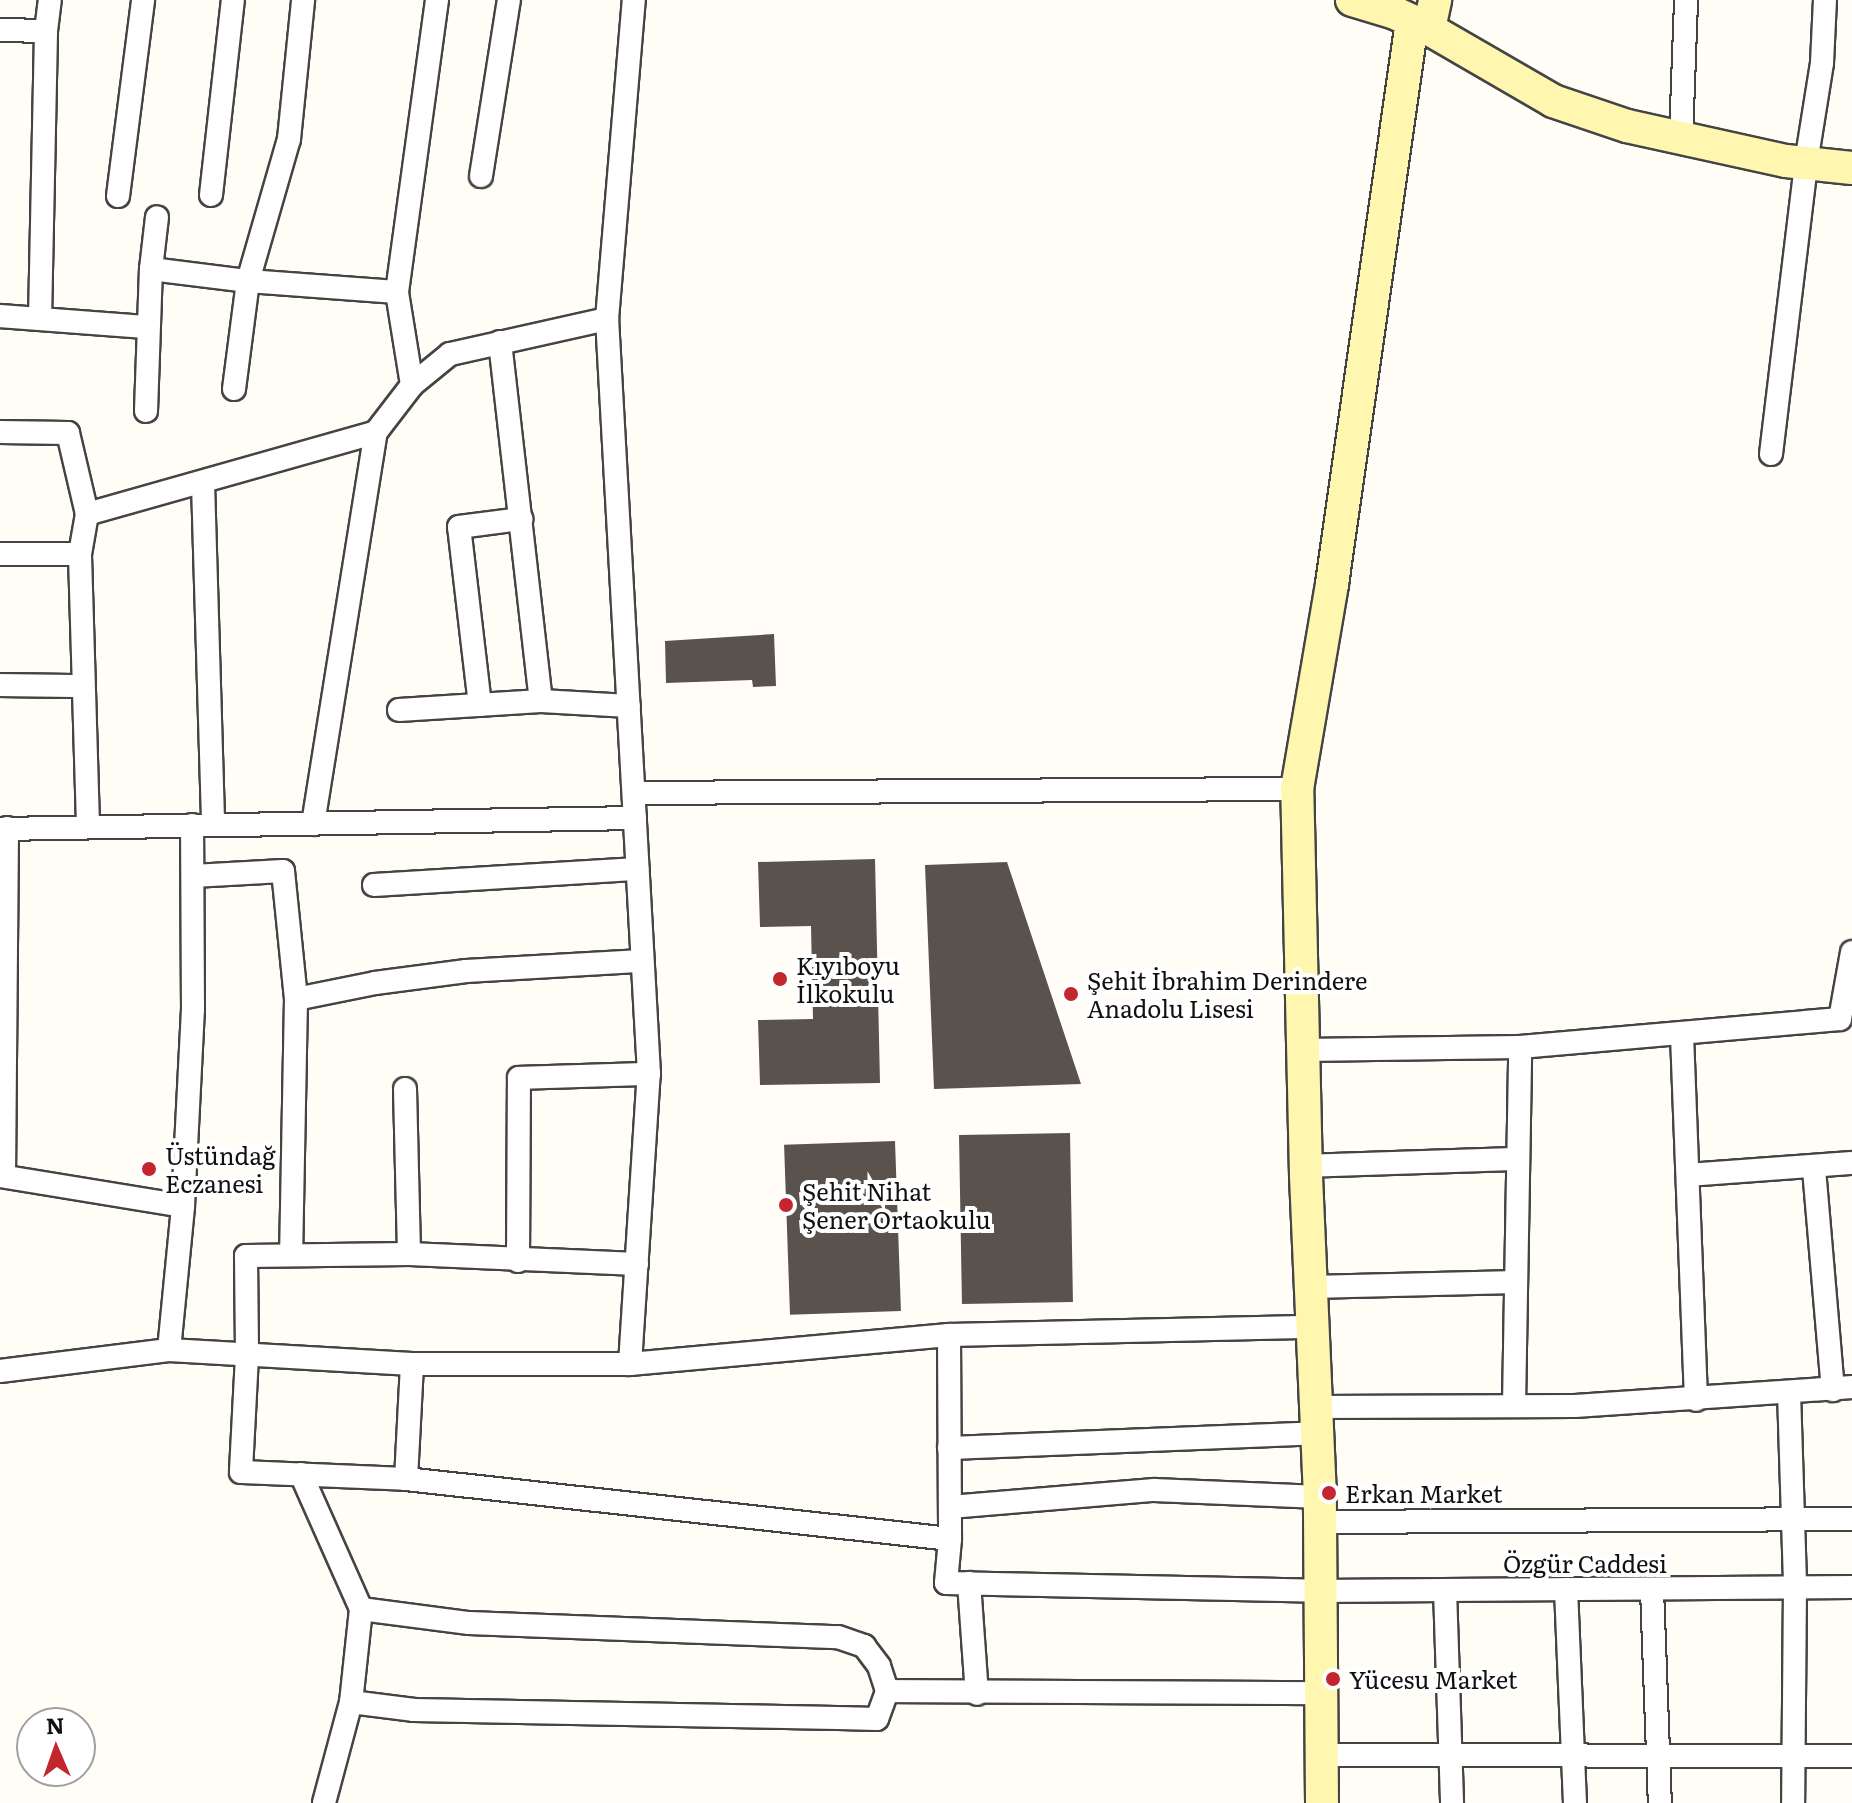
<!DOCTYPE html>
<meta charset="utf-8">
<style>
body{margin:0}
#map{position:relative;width:1852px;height:1803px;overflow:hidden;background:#fffdf5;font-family:Literata,serif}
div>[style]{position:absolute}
.building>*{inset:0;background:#5a524d;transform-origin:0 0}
.roads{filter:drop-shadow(2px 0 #444) drop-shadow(-2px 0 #444) drop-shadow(0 2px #444) drop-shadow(0 -2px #444)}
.minor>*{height:22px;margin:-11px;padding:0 11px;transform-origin:11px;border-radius:11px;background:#fff}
.secondary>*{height:32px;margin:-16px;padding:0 16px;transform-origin:16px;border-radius:16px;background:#fff6b0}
.dots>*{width:22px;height:22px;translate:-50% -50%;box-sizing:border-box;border:4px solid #fff;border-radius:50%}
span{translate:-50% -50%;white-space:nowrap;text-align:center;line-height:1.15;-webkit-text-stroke:8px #fff;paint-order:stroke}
.poi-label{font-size:24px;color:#111}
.left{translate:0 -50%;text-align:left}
.street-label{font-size:24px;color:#111}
.north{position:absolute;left:16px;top:1707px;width:80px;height:80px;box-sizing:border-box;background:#fff;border:2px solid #a0a0a0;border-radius:50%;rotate:358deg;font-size:22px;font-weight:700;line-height:32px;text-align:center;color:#111}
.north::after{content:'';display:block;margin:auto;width:28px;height:36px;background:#c4262e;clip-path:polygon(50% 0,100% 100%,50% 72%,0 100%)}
</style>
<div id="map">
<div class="building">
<div style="clip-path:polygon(774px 634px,776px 686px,753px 687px,752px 680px,666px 683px,665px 641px)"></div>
<div style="clip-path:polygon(875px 859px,880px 1083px,760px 1085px,758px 1020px,813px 1019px,811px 926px,760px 927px,758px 862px)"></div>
<div style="clip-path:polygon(1007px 862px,1081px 1084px,934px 1089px,925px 865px)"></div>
<div style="left:1070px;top:1133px;width:169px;height:111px;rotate:89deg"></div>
<div style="left:895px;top:1141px;width:170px;height:111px;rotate:88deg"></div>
</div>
<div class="roads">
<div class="minor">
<div style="left:0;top:30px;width:46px;rotate:1.2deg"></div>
<div style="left:1681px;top:138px;width:138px;rotate:-87.9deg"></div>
<div style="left:481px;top:176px;width:178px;rotate:-81deg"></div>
<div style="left:211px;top:195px;width:196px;rotate:-83.6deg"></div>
<div style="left:118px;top:196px;width:198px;rotate:-82.7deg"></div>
<div style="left:151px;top:269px;width:98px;rotate:7.1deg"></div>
<div style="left:248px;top:281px;width:149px;rotate:4.2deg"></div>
<div style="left:0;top:316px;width:148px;rotate:4.3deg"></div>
<div style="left:40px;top:319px;width:288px;rotate:-88.8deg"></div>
<div style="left:46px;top:31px;width:31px;rotate:-83deg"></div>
<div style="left:500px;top:342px;width:361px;rotate:83.5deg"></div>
<div style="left:412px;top:385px;width:94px;rotate:-99.2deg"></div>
<div style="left:397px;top:292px;width:295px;rotate:-82.2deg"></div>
<div style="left:234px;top:389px;width:109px;rotate:-82.6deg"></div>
<div style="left:248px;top:281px;width:148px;rotate:-73.9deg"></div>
<div style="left:289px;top:139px;width:140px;rotate:-84.2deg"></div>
<div style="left:146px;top:411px;width:142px;rotate:-88deg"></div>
<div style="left:151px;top:269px;width:52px;rotate:-83.4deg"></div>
<div style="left:0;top:432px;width:68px;rotate:0.8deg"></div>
<div style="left:68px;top:433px;width:83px;rotate:76.8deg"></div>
<div style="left:1771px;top:454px;width:293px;rotate:-83.1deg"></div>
<div style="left:1806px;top:163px;width:101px;rotate:-80.9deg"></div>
<div style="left:1822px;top:63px;width:63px;rotate:-87.3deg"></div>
<div style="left:203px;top:483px;width:342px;rotate:88.3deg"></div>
<div style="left:0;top:554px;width:80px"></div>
<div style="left:0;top:685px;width:82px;rotate:0.7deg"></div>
<div style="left:480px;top:705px;width:179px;rotate:-96.7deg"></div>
<div style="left:459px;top:527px;width:63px;rotate:-7.4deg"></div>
<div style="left:399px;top:710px;width:142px;rotate:-3.6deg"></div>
<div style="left:541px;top:701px;width:88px;rotate:3.3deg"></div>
<div style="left:634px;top:793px;width:663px;rotate:-0.35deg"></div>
<div style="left:313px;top:824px;width:397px;rotate:-80.9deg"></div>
<div style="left:88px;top:825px;width:271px;rotate:-91.7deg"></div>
<div style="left:80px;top:554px;width:41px;rotate:-80.1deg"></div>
<div style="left:87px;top:514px;width:300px;rotate:-15.8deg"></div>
<div style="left:376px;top:432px;width:59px;rotate:-52.5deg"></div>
<div style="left:412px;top:385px;width:49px;rotate:-39.2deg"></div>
<div style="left:450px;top:354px;width:161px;rotate:-12.6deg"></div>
<div style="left:0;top:829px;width:635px;rotate:-0.99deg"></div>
<div style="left:193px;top:876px;width:90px;rotate:-3.2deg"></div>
<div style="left:283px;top:871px;width:129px;rotate:84.2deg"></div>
<div style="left:296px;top:999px;width:256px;rotate:91.1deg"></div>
<div style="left:374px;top:885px;width:264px;rotate:-3.5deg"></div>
<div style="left:296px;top:999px;width:81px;rotate:-11.4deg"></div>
<div style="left:375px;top:983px;width:92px;rotate:-7.5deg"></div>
<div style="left:466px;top:971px;width:176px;rotate:-3.3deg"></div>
<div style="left:1682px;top:1035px;width:365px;rotate:87.8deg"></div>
<div style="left:1303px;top:1050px;width:217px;rotate:-0.8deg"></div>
<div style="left:1520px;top:1047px;width:321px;rotate:-5deg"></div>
<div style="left:1840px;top:1019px;width:68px;rotate:-79.8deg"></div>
<div style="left:405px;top:1089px;width:165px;rotate:88.6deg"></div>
<div style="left:1306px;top:1166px;width:212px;rotate:-1.9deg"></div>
<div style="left:1814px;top:1169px;width:222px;rotate:85.1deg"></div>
<div style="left:1688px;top:1175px;width:164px;rotate:-4.2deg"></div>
<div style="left:0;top:1176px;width:185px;rotate:9.3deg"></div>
<div style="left:4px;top:1176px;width:348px;rotate:-89.5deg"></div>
<div style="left:518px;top:1261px;width:183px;rotate:-89.7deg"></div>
<div style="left:519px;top:1078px;width:130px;rotate:-1.8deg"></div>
<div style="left:637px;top:1264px;width:228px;rotate:-177.5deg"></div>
<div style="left:409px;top:1254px;width:163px;rotate:179.3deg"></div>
<div style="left:246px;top:1256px;width:100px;rotate:89.4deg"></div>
<div style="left:247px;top:1356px;width:116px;rotate:93deg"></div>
<div style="left:241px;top:1472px;width:165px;rotate:2.4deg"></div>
<div style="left:406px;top:1479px;width:547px;rotate:6.29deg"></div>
<div style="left:1311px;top:1287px;width:205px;rotate:-1.4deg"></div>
<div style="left:949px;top:1335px;width:204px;rotate:89.7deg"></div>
<div style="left:950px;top:1539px;width:44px;rotate:95.2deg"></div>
<div style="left:946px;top:1583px;width:372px;rotate:1.2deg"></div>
<div style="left:1318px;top:1591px;width:534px;rotate:-0.43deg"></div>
<div style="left:169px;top:1350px;width:145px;rotate:-84.4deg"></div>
<div style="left:183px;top:1206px;width:197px;rotate:-87.1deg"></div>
<div style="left:193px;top:1009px;width:184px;rotate:-90.3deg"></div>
<div style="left:630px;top:1364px;width:291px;rotate:-86.3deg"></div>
<div style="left:649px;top:1074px;width:756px;rotate:-93.18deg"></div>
<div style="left:607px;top:319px;width:320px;rotate:-85.2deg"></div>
<div style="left:0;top:1371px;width:170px;rotate:-7.1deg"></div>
<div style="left:169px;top:1350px;width:243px;rotate:3.3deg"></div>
<div style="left:412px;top:1364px;width:218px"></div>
<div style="left:630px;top:1364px;width:320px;rotate:-5.2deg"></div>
<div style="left:949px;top:1335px;width:364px;rotate:-1.3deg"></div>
<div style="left:1789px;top:1392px;width:195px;rotate:88.2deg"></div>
<div style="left:1795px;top:1587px;width:216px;rotate:90.5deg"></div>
<div style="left:1514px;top:1406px;width:359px;rotate:-89deg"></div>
<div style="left:1317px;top:1407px;width:258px;rotate:-0.2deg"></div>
<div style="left:1575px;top:1406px;width:278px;rotate:-3.9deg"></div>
<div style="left:949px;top:1448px;width:369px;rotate:-2.3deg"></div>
<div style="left:301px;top:1474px;width:148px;rotate:66deg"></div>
<div style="left:361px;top:1609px;width:94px;rotate:96.1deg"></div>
<div style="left:351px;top:1702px;width:105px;rotate:105deg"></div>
<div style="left:406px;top:1479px;width:115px;rotate:-87deg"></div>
<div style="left:950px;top:1507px;width:205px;rotate:-4.8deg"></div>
<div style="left:1154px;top:1490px;width:166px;rotate:2.4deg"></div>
<div style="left:1319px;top:1522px;width:533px;rotate:-0.32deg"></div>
<div style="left:969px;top:1583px;width:111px;rotate:85.9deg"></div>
<div style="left:1566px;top:1589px;width:214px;rotate:87.6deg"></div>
<div style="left:1652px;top:1589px;width:214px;rotate:87.9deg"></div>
<div style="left:1445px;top:1590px;width:213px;rotate:88.1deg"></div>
<div style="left:361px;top:1609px;width:109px;rotate:7.4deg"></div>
<div style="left:469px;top:1623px;width:369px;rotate:2.2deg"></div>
<div style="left:838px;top:1637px;width:28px;rotate:19deg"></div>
<div style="left:864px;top:1646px;width:25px;rotate:53deg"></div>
<div style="left:879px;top:1666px;width:26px;rotate:72deg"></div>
<div style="left:887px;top:1691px;width:434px;rotate:0.3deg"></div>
<div style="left:351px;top:1702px;width:64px;rotate:7.2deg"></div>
<div style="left:414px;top:1710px;width:463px;rotate:1.1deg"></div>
<div style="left:877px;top:1719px;width:30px;rotate:-70deg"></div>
<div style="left:1322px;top:1755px;width:530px;rotate:0.11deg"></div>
</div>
<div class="secondary">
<div style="left:1352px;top:0;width:45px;rotate:16.8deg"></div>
<div style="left:1395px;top:13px;width:38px;rotate:25deg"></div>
<div style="left:1429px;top:29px;width:143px;rotate:30.1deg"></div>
<div style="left:1553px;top:101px;width:78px;rotate:18.7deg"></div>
<div style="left:1627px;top:126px;width:163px;rotate:12.4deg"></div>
<div style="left:1786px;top:161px;width:66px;rotate:6.1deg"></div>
<div style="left:1429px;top:29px;width:30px;rotate:-78deg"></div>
<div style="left:1322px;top:1803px;width:306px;rotate:-90.4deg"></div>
<div style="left:1320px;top:1497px;width:322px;rotate:-92.5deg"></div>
<div style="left:1306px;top:1175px;width:386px;rotate:-91.3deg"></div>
<div style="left:1297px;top:789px;width:208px;rotate:-80.3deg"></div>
<div style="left:1332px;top:584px;width:568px;rotate:-81.9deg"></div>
</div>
</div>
<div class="dots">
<div style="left:780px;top:979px;background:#c4262e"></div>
<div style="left:1071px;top:994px;background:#c4262e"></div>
<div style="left:149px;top:1169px;background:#c4262e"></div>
<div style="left:786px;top:1205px;background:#c4262e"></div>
<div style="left:1329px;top:1493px;background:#c4262e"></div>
<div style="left:1333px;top:1679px;background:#c4262e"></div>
</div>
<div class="poi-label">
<span class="left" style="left:796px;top:979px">Kıyıboyu<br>İlkokulu</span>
<span class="left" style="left:1087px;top:994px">Şehit İbrahim Derindere<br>Anadolu Lisesi</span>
<span class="left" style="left:165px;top:1169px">Üstündağ<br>Eczanesi</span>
<span class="left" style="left:802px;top:1205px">Şehit Nihat<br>Şener Ortaokulu</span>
<span class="left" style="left:1345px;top:1493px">Erkan Market</span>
<span class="left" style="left:1349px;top:1679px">Yücesu Market</span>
</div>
<div class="street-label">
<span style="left:1585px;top:1563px">Özgür Caddesi</span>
</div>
<div class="north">N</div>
</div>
